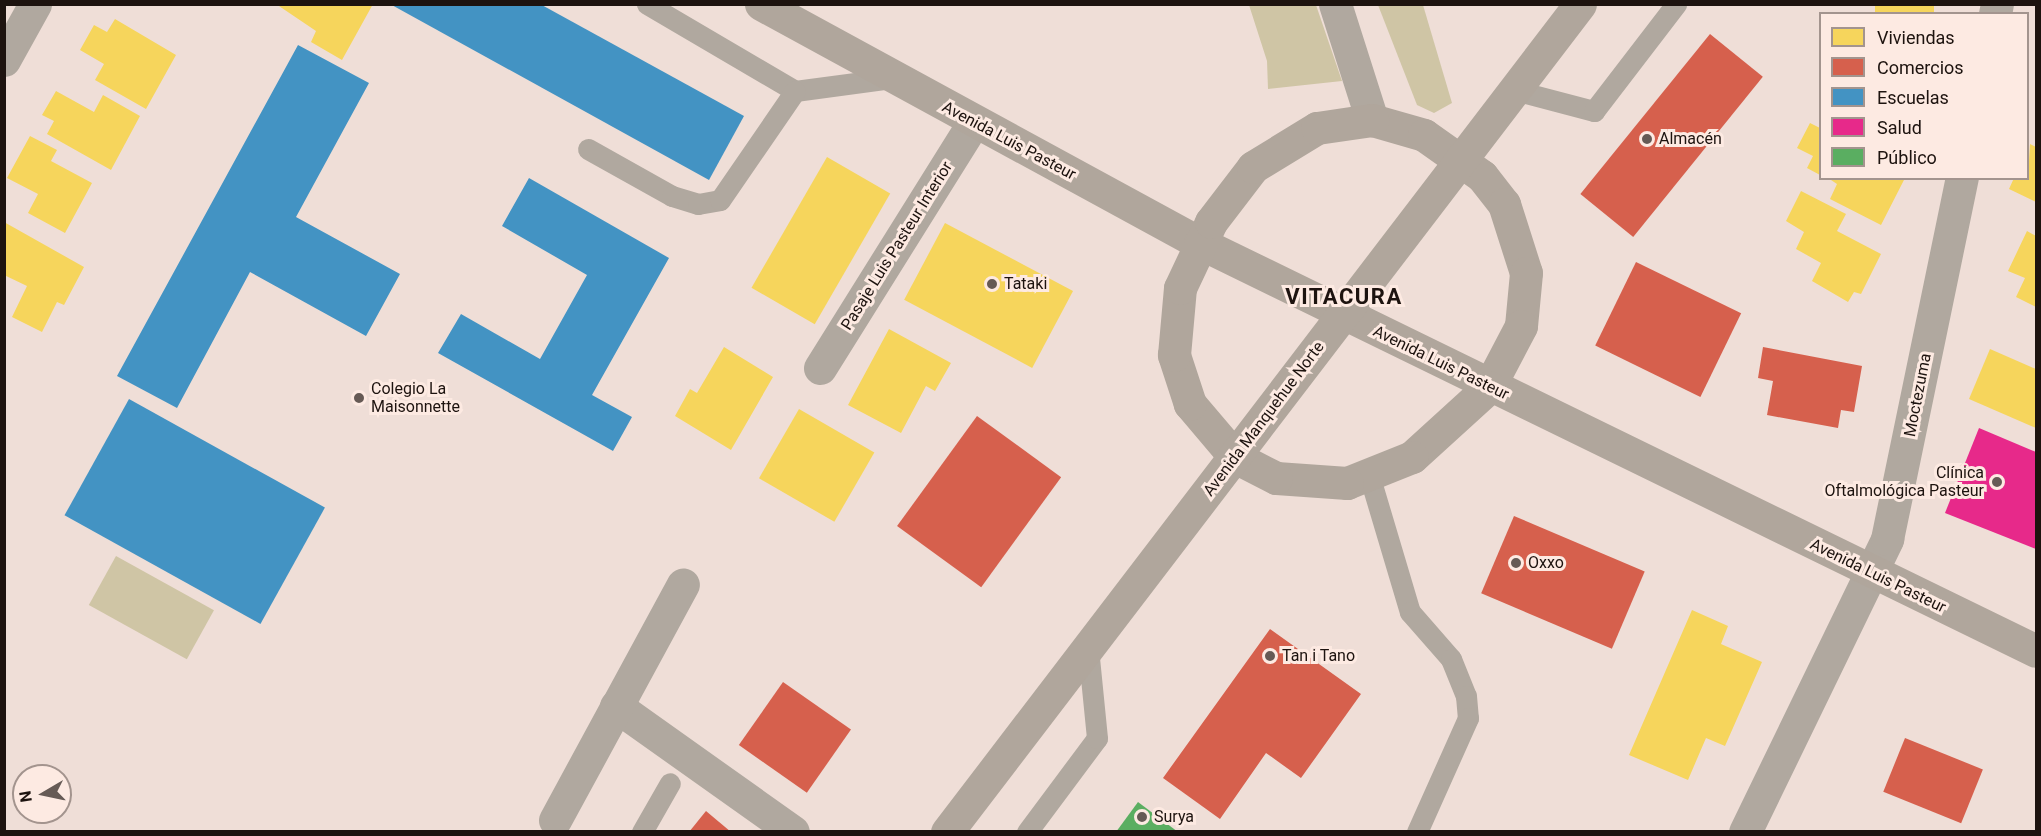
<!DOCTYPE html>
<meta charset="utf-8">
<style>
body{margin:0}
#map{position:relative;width:2041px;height:836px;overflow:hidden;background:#efded7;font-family:Roboto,sans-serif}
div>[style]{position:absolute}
.green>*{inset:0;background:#cfc5a5;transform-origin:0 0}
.homes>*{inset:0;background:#f6d55c;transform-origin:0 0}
.shops>*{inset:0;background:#d6604d;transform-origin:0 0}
.schools>*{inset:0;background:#4393c3;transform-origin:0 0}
.health>*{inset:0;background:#e7298a}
.public>*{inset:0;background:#5aae61}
.lane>*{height:21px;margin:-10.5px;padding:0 10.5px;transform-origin:10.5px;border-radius:10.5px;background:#b0a89f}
.street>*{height:33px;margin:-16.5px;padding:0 16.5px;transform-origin:16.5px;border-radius:16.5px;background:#b0a89f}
.secondary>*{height:33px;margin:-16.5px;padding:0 16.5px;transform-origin:16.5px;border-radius:16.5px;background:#b0a69c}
.dots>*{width:16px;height:16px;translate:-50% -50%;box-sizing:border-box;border:3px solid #fdeae2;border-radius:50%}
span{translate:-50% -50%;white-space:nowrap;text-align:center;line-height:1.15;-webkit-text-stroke:6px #fdeae2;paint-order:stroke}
.poi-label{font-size:16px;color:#1d130f}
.left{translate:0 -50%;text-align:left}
.right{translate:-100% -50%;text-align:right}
.street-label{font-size:16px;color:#1d130f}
.district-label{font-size:22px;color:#1d130f;font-weight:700;letter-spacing:1.5px}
.frame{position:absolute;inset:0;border:6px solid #1d130f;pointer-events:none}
.legend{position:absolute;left:1819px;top:12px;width:210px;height:168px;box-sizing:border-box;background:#fdeae2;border:2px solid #a3948e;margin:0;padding:8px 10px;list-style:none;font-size:18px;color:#1d130f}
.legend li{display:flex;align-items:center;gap:12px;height:30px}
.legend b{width:30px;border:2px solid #a3948e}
.north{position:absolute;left:12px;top:764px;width:60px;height:60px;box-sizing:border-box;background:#fdeae2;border:2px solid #a3948e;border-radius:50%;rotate:261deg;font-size:16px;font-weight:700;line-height:24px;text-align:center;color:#1d130f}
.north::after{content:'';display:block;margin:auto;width:21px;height:27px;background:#665a55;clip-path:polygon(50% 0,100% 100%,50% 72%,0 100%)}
</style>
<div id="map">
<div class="green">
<div style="clip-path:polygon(1249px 5px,1316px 5px,1342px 81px,1268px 89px,1267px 61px)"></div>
<div style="clip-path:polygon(1378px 5px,1423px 5px,1452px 103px,1434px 113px,1417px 105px)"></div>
<div style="left:116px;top:556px;width:112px;height:56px;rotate:29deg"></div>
</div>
<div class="homes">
<div style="clip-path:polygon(276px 4px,373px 4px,342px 60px,311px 42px,316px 31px)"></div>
<div style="left:1875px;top:4px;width:59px;height:11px"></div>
<div style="clip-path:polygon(115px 19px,176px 55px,146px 109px,95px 80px,104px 64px,80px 50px,94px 25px,107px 32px)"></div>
<div style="clip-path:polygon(56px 91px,94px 112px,103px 95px,140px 116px,111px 170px,47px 134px,54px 121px,42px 115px)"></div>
<div style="clip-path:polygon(1810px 123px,1820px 128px,1820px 175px,1807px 168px,1813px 156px,1797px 148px)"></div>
<div style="clip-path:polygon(30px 136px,57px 150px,51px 161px,92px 183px,65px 233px,28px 213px,38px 194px,7px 178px)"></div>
<div style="clip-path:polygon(2030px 144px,2036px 147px,2036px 202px,2009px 189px,2014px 178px,2028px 178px)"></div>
<div style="left:827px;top:157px;width:73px;height:151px;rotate:30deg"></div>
<div style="clip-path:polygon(1828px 178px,1905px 178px,1881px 225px,1830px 199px,1837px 184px)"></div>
<div style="clip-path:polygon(1801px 191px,1846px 214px,1837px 231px,1881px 254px,1861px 294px,1854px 292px,1848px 302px,1812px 281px,1821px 263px,1796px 249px,1804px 232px,1786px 221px)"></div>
<div style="clip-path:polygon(4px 222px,84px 267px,64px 305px,57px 302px,42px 332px,12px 317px,27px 286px,4px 275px)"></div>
<div style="left:945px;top:223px;width:145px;height:87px;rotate:28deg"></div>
<div style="clip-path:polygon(2027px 231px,2036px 236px,2036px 307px,2016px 297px,2025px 278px,2008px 271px)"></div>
<div style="clip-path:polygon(889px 329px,951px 363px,935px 391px,926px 386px,901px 433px,848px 405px)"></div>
<div style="clip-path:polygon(724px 347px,773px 377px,731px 450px,675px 416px,690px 389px,697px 393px)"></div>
<div style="clip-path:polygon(1990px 349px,2036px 369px,2036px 428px,1969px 399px)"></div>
<div style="left:799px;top:409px;width:87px;height:80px;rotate:30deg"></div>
<div style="clip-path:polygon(1692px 610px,1728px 626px,1721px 644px,1762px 662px,1725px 746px,1706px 738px,1688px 780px,1629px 755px)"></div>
</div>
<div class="shops">
<div style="left:1710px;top:34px;width:68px;height:206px;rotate:39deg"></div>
<div style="left:1636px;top:262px;width:117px;height:93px;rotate:26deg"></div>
<div style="clip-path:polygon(1763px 347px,1862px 366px,1854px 412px,1841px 410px,1838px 428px,1767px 415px,1773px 381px,1758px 378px)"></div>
<div style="left:977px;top:416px;width:104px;height:136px;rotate:36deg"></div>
<div style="left:1514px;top:516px;width:142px;height:84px;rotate:23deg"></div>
<div style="clip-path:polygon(1270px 629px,1361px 694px,1301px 778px,1266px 753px,1220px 819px,1163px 778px)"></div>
<div style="left:783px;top:682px;width:83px;height:77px;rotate:35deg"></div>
<div style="left:1905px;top:738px;width:84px;height:58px;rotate:22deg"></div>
<div style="clip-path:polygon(706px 811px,731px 832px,689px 832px)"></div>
</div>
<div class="schools">
<div style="clip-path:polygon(390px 4px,540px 4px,744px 116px,709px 180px)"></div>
<div style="clip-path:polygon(298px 45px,369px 83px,296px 217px,400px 274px,366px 336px,250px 272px,177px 408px,117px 376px)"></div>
<div style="clip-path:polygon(529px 178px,669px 258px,592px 395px,632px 417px,613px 451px,438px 353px,461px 314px,540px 359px,587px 275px,502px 226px)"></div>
<div style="left:129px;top:399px;width:224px;height:133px;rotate:29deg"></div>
</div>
<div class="health">
<div style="clip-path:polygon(1979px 428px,2036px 452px,2036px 549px,1945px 513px)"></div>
</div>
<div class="public">
<div style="clip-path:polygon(1138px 802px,1178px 832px,1116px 832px)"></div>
</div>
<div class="lane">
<div style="left:647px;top:4px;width:172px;rotate:30.4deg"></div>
<div style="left:795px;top:91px;width:99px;rotate:-7.6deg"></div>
<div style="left:1514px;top:90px;width:83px;rotate:14.7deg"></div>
<div style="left:1594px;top:111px;width:135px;rotate:-52.5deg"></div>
<div style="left:588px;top:149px;width:96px;rotate:29.2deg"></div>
<div style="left:672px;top:196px;width:27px;rotate:17deg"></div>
<div style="left:698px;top:204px;width:22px;rotate:-10deg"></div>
<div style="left:720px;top:200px;width:132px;rotate:-55.5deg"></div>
<div style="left:1370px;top:478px;width:140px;rotate:73.4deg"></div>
<div style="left:1410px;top:612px;width:62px;rotate:48.9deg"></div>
<div style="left:1451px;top:659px;width:40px;rotate:68deg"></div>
<div style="left:1466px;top:696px;width:22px;rotate:85deg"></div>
<div style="left:1468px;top:718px;width:125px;rotate:114.1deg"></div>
<div style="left:642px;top:832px;width:56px;rotate:-60.3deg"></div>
<div style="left:1027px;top:832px;width:117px;rotate:-53.3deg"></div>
<div style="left:1097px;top:738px;width:90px;rotate:-95.7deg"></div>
</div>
<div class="street">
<div style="left:1335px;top:4px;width:122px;rotate:72.3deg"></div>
<div style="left:1995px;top:14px;width:10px;rotate:-79deg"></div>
<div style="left:4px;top:60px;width:64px;rotate:-61deg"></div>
<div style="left:820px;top:368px;width:289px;rotate:-58deg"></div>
<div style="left:616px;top:706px;width:217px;rotate:35.4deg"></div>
<div style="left:555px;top:820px;width:268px;rotate:-61.5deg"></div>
<div style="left:1745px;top:832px;width:326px;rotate:-64.1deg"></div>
<div style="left:1887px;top:539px;width:369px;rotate:-78.3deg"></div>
</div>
<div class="secondary">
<div style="left:761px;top:4px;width:500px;rotate:28.6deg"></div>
<div style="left:1200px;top:243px;width:930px;rotate:26.01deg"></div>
<div style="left:1372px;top:120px;width:54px;rotate:16.1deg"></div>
<div style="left:1424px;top:135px;width:71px;rotate:35.3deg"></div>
<div style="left:1482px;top:176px;width:36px;rotate:52deg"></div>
<div style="left:1504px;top:204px;width:72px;rotate:72.3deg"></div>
<div style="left:1526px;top:273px;width:53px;rotate:95.4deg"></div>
<div style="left:1521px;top:326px;width:69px;rotate:117.7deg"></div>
<div style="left:1489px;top:387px;width:104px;rotate:137.7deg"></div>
<div style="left:1412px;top:457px;width:70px;rotate:158.2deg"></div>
<div style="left:1347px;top:483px;width:71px;rotate:-176deg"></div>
<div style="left:1276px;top:478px;width:46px;rotate:-152.9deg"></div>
<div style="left:1235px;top:457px;width:70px;rotate:-130.3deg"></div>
<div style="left:1190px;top:404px;width:52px;rotate:-108.1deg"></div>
<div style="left:1174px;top:355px;width:67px;rotate:-84.9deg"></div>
<div style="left:1180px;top:288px;width:73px;rotate:-64.8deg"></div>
<div style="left:1211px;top:222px;width:69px;rotate:-52.6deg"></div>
<div style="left:1253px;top:167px;width:75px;rotate:-31.4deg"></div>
<div style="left:1317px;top:128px;width:56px;rotate:-8.3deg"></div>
<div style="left:947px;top:832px;width:1042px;rotate:-52.6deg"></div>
</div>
<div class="dots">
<div style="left:1647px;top:139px;background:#665a55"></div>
<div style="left:992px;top:284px;background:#665a55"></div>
<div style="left:359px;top:398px;background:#665a55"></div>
<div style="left:1997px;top:482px;background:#665a55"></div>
<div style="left:1516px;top:563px;background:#665a55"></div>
<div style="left:1270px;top:656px;background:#665a55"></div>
<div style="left:1142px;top:817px;background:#665a55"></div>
</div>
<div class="poi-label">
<span class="left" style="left:1659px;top:139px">Almacén</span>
<span class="left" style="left:1004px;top:284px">Tataki</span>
<span class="left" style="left:371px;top:398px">Colegio La<br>Maisonnette</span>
<span class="right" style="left:1984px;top:482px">Clínica<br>Oftalmológica Pasteur</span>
<span class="left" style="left:1528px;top:563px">Oxxo</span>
<span class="left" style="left:1282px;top:656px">Tan i Tano</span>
<span class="left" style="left:1154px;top:817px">Surya</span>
</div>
<div class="street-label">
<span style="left:1009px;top:141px;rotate:28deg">Avenida Luis Pasteur</span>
<span style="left:897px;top:246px;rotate:-58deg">Pasaje Luis Pasteur Interior</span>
<span style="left:1441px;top:363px;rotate:26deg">Avenida Luis Pasteur</span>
<span style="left:1918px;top:395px;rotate:-79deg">Moctezuma</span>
<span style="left:1264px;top:419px;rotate:-53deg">Avenida Manquehue Norte</span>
<span style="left:1878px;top:576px;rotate:26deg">Avenida Luis Pasteur</span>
</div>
<div class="district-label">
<span style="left:1344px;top:297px">VITACURA</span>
</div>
<div class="frame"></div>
<ul class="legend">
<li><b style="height:16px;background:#f6d55c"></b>Viviendas</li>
<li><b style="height:16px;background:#d6604d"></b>Comercios</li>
<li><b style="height:16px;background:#4393c3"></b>Escuelas</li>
<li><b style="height:16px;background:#e7298a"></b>Salud</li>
<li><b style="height:16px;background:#5aae61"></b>Público</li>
</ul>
<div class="north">N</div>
</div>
